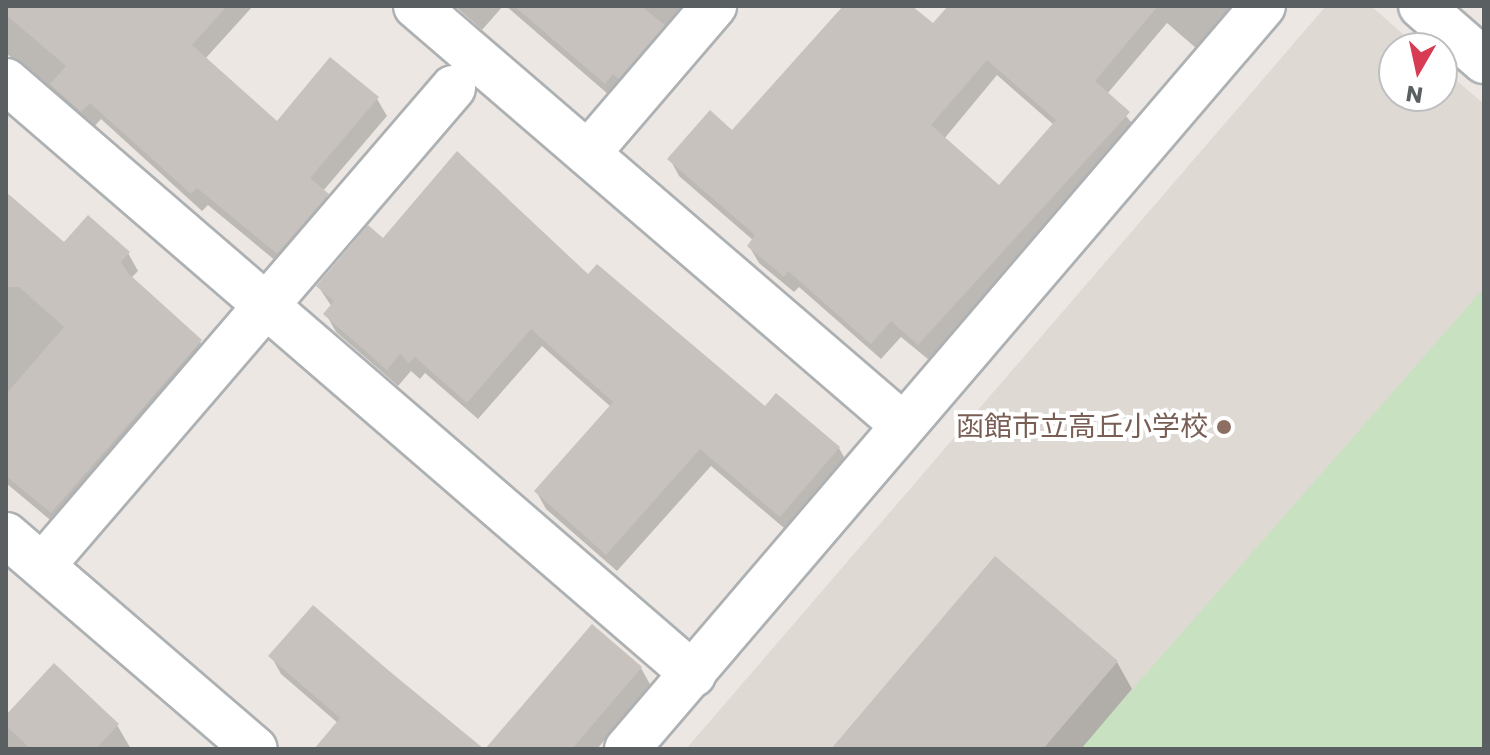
<!DOCTYPE html>
<meta charset="utf-8">
<style>
body{margin:0}
#map{position:relative;width:1490px;height:755px;overflow:hidden;background:#ece7e2;font-family:Poppins,"Noto Sans JP",sans-serif}
div>[style]{position:absolute}
.education>*{inset:0;background:#ded9d3}
.green>*{inset:0;background:#c8e1c0}
.shadow>*{inset:0;background:#0003}
.building>*{inset:0;background:#c7c2be}
.roads{filter:drop-shadow(2px 0 #adb1b3) drop-shadow(-2px 0 #adb1b3) drop-shadow(0 2px #adb1b3) drop-shadow(0 -2px #adb1b3)}
.street>*{height:44px;margin:-22px;padding:0 22px;transform-origin:22px;border-radius:22px;background:#fff}
.dots>*{width:22px;height:22px;translate:-50% -50%;box-sizing:border-box;border:4px solid #fff;border-radius:50%}
span{translate:-50% -50%;white-space:nowrap;text-align:center;line-height:1.15;-webkit-text-stroke:8px #fff;paint-order:stroke}
.education-label{font-size:28px;color:#785e54}
.right{translate:-100% -50%;text-align:right}
.frame{position:absolute;inset:0;border:8px solid #5a5f61;pointer-events:none}
.north{position:absolute;left:1378px;top:32px;width:80px;height:80px;box-sizing:border-box;background:#fff;border:2px solid #bdbfc0;border-radius:50%;rotate:189deg;font-size:22px;font-weight:700;line-height:32px;text-align:center;color:#5a5f61}
.north::after{content:'';display:block;margin:auto;width:28px;height:36px;background:#d83c54;clip-path:polygon(50% 0,100% 100%,50% 72%,0 100%)}
</style>
<div id="map">
<div class="education">
<div style="clip-path:polygon(1326px 6px,1371px 6px,1419px 48px,1394px 48px,1394px 96px,1442px 96px,1442px 68px,1484px 104px,1484px 749px,686px 749px)"></div>
</div>
<div class="green">
<div style="clip-path:polygon(1484px 288px,1484px 749px,1080px 749px)"></div>
</div>
<div class="shadow">
<div style="clip-path:polygon(6px 6px,253px 6px,205px 59px,277px 124px,377px 99px,387px 116px,323px 191px,338px 212px,288px 271px,208px 205px,202px 211px,101px 119px,92px 129px,6px 53px)"></div>
<div style="clip-path:polygon(455px 6px,503px 6px,482px 30px)"></div>
<div style="clip-path:polygon(506px 6px,688px 6px,616px 101px)"></div>
<div style="clip-path:polygon(evenodd,845px 6px,909px 6px,933px 26px,950px 6px,1234px 6px,1196px 48px,1167px 23px,1107px 94px,1138px 130px,929px 360px,901px 337px,881px 359px,799px 287px,794px 292px,759px 263px,749px 246px,754px 241px,679px 176px,670px 159px,733px 133px,845px 6px,997px 75px,1054px 125px,999px 188px,944px 139px,997px 75px)"></div>
<div style="clip-path:polygon(6px 194px,64px 245px,128px 253px,138px 271px,131px 278px,200px 342px,210px 359px,61px 529px,6px 483px)"></div>
<div style="clip-path:polygon(383px 240px,588px 277px,765px 409px,839px 448px,849px 466px,791px 534px,711px 466px,617px 571px,546px 509px,536px 491px,611px 407px,542px 346px,478px 419px,425px 373px,420px 379px,411px 371px,398px 386px,336px 332px,326px 314px,332px 307px,318px 286px)"></div>
<div style="clip-path:polygon(271px 656px,474px 749px,368px 749px,281px 674px)"></div>
<div style="clip-path:polygon(1117px 662px,1132px 689px,1081px 749px,833px 749px)"></div>
<div style="clip-path:polygon(641px 668px,651px 686px,597px 749px,503px 749px)"></div>
<div style="clip-path:polygon(6px 718px,117px 725px,131px 749px,6px 749px)"></div>
</div>
<div class="building">
<div style="clip-path:polygon(6px 6px,227px 6px,192px 45px,277px 121px,330px 57px,379px 97px,310px 178px,329px 194px,277px 254px,197px 188px,191px 194px,90px 103px,81px 112px,50px 84px,66px 66px,6px 15px)"></div>
<div style="clip-path:polygon(514px 6px,641px 6px,665px 25px,619px 79px,613px 74px,605px 84px)"></div>
<div style="clip-path:polygon(evenodd,843px 6px,912px 6px,933px 23px,948px 6px,1158px 6px,1095px 81px,1130px 112px,918px 345px,891px 321px,871px 344px,788px 271px,784px 277px,747px 246px,755px 235px,667px 159px,710px 110px,732px 130px,843px 6px,987px 60px,1056px 120px,999px 185px,931px 125px,987px 60px)"></div>
<div style="clip-path:polygon(457px 151px,588px 274px,597px 264px,765px 406px,776px 393px,840px 447px,780px 517px,700px 449px,606px 555px,534px 491px,613px 402px,531px 329px,467px 403px,415px 357px,409px 363px,400px 354px,387px 370px,323px 314px,334px 301px,316px 286px,368px 225px,383px 238px)"></div>
<div style="clip-path:polygon(6px 192px,64px 242px,88px 215px,130px 252px,121px 262px,129px 274px,202px 340px,51px 513px,6px 476px,6px 394px,64px 327px,19px 287px,6px 287px)"></div>
<div style="clip-path:polygon(995px 556px,1118px 661px,1043px 749px,831px 749px)"></div>
<div style="clip-path:polygon(313px 605px,388px 670px,484px 749px,314px 749px,340px 718px,268px 656px)"></div>
<div style="clip-path:polygon(592px 624px,642px 667px,572px 749px,485px 749px)"></div>
<div style="clip-path:polygon(54px 663px,119px 724px,96px 749px,31px 749px,6px 726px,6px 715px)"></div>
</div>
<div class="roads">
<div class="street">
<div style="left:416px;top:6px;width:642px;rotate:40.71deg"></div>
<div style="left:1421px;top:6px;width:84px;rotate:41.1deg"></div>
<div style="left:6px;top:81px;width:908px;rotate:40.8deg"></div>
<div style="left:588px;top:153px;width:194px;rotate:-49.4deg"></div>
<div style="left:6px;top:535px;width:328px;rotate:40.7deg"></div>
<div style="left:43px;top:565px;width:629px;rotate:-49.32deg"></div>
<div style="left:627px;top:749px;width:978px;rotate:-49.44deg"></div>
</div>
</div>
<div class="dots">
<div style="left:1224px;top:427px;background:#8d6e63"></div>
</div>
<div class="education-label">
<span class="right" style="left:1208px;top:427px">函館市立高丘小学校</span>
</div>
<div class="frame"></div>
<div class="north">N</div>
</div>
